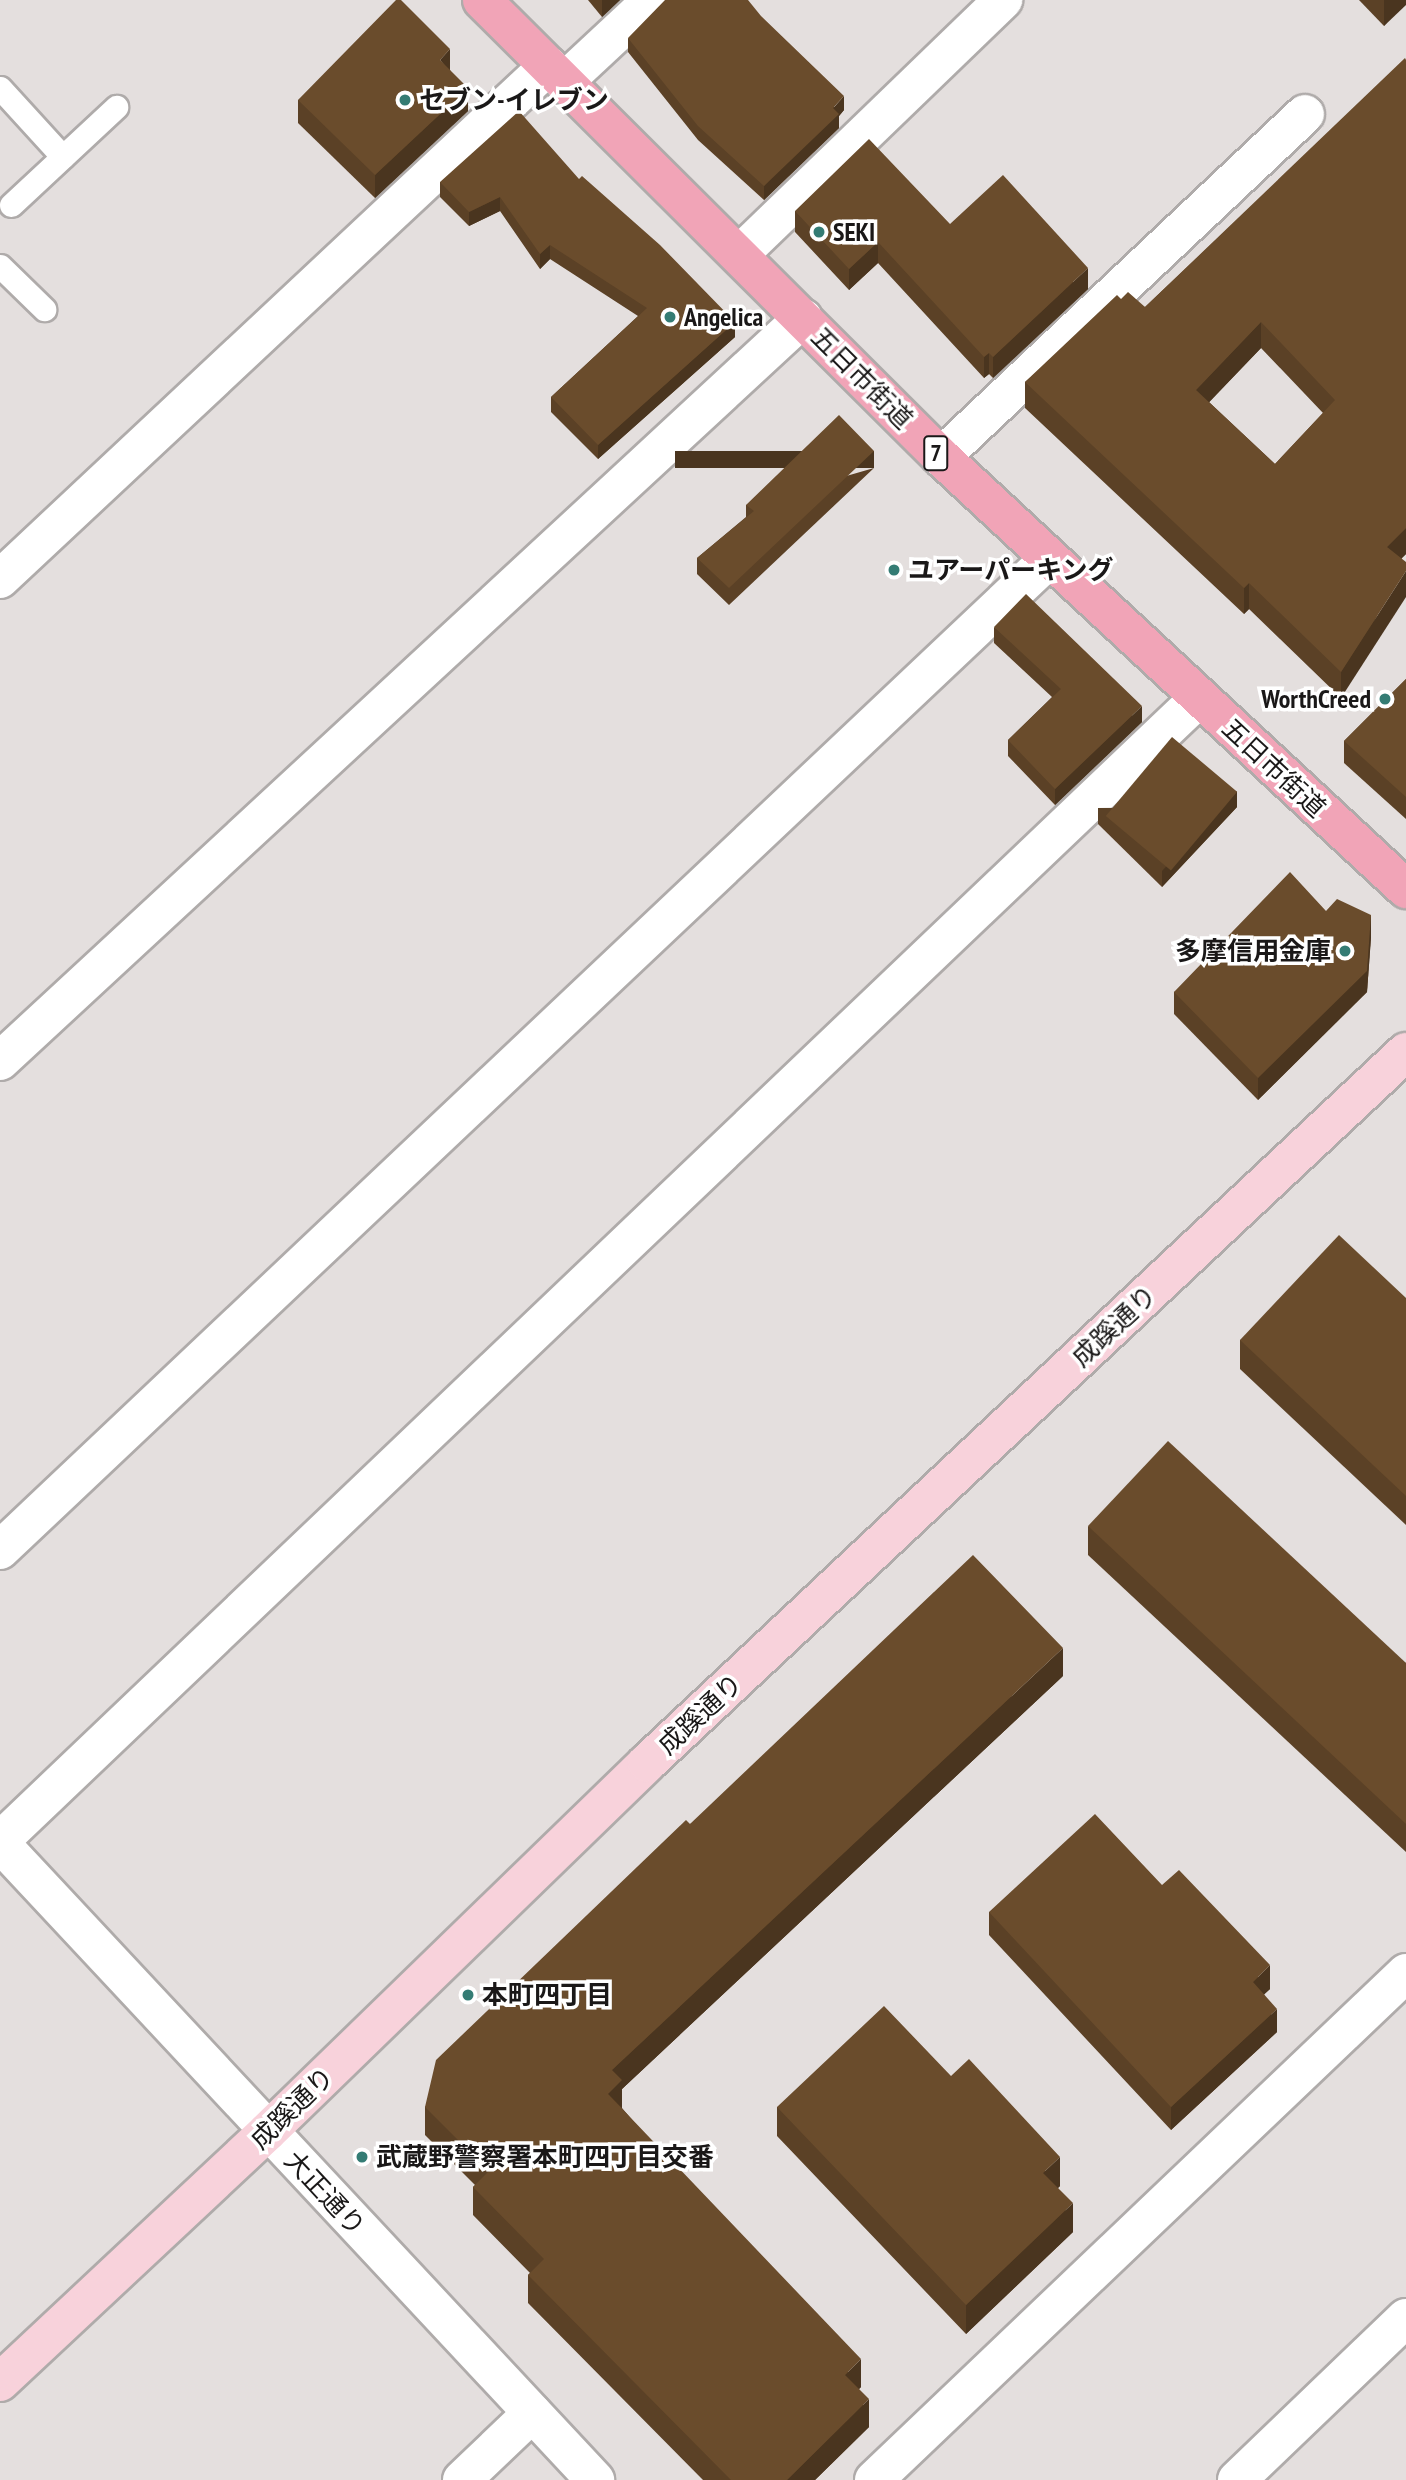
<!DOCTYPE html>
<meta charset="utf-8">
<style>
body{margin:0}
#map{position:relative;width:1406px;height:2480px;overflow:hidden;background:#e4dfde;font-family:"PT Sans Narrow","Noto Sans JP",sans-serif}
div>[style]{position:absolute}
.roads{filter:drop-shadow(2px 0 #afabaa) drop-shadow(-2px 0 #afabaa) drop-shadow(0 2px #afabaa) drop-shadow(0 -2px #afabaa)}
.lane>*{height:23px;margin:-11.5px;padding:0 11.5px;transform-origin:11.5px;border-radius:11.5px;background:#fff}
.street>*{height:38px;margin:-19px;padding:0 19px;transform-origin:19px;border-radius:19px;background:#fff}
.secondary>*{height:38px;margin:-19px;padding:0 19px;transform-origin:19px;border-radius:19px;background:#f8d2db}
.primary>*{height:38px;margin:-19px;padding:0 19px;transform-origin:19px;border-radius:19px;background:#f1a4b7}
.wall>*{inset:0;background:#5b4126}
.shaded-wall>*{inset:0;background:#4a351f;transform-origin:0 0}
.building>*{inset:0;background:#6a4c2c;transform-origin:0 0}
.dots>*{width:19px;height:19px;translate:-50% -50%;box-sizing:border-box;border:4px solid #fff;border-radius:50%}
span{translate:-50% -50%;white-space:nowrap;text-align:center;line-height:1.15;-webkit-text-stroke:7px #fff;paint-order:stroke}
.shield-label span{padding:2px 5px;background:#fff;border:2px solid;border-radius:5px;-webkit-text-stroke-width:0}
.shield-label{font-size:24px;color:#1a1818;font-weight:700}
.poi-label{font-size:26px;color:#1a1818;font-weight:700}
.left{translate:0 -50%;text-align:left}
.right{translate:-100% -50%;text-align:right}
.street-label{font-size:26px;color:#1a1818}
</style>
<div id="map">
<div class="roads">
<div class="lane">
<div style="left:0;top:88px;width:93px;rotate:47.6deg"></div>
<div style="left:11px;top:205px;width:144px;rotate:-43deg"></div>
<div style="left:0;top:266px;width:62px;rotate:44.3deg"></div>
</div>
<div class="street">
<div style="left:564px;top:82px;width:120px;rotate:-43deg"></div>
<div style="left:740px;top:254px;width:366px;rotate:-44deg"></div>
<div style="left:941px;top:457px;width:500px;rotate:-43.3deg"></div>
<div style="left:0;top:579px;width:751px;rotate:-43.11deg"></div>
<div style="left:0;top:1061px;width:1094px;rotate:-42.78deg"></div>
<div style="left:0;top:1550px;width:1444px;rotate:-43.37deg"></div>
<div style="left:0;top:1841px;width:1657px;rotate:-43.63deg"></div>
<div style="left:0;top:1843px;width:872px;rotate:46.95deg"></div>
<div style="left:462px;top:2480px;width:97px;rotate:-43.7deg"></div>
<div style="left:874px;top:2480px;width:735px;rotate:-43.62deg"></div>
<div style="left:1237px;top:2480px;width:234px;rotate:-43.8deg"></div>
</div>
<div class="secondary">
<div style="left:0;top:2382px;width:366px;rotate:-43.1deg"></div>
<div style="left:267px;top:2132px;width:530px;rotate:-44.16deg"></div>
<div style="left:647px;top:1763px;width:1040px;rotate:-43.13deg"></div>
</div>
<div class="primary">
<div style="left:482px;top:0;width:648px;rotate:44.87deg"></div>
<div style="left:941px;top:457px;width:635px;rotate:42.89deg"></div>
</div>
</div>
<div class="wall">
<div style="clip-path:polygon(588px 0,620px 0,602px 17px)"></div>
<div style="clip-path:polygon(1359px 0,1406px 0,1384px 26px)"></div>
<div style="clip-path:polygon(628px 38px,844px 110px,839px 116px,839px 128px,764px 200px,698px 140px,628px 52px)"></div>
<div style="clip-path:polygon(evenodd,1406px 60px,1406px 554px,1402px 558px,1341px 698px,1249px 609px,1244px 614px,1025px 408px,1025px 382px,1121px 299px,1145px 307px,1406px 60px,1261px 348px,1323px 413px,1275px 464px,1209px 402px,1261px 348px)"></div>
<div style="clip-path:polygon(450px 70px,468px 111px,375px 198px,298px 123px,298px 100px)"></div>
<div style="clip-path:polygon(579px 179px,735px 337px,598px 459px,551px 412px,551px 397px,638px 316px,550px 259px,540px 269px,500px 211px,469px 226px,440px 197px,440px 182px)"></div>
<div style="clip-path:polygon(795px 211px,950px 224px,1088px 289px,993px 378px,989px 374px,984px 378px,878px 263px,849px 290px,795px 232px)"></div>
<div style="clip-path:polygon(874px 468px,729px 605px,697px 574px,697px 558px,746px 517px,746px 505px)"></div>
<div style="clip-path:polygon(994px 627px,1142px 722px,1055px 805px,1008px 756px,1008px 740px,1052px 697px,994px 643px)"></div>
<div style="clip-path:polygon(1406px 679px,1406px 819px,1344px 763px,1344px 741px)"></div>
<div style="clip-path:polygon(1237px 807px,1162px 887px,1098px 824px,1098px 808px)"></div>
<div style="clip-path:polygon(1326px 911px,1371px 937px,1367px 992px,1258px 1100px,1174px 1014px,1174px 992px)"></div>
<div style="clip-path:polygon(1406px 1298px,1406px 1525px,1240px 1369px,1240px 1340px)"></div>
<div style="clip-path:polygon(1088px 1526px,1406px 1663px,1406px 1852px,1088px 1555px)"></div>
<div style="clip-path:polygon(1063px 1676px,622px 2089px,622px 2108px,861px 2387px,859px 2389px,869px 2427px,815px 2480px,703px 2480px,528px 2303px,528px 2275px,530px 2273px,473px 2215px,473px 2187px,475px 2185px,425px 2135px,425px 2107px,690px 1824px)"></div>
<div style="clip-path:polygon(1162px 1885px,1270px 1989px,1264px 1994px,1277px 2032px,1171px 2130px,989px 1935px,989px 1912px)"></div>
<div style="clip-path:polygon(951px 2076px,1060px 2186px,1058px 2188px,1073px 2232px,966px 2334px,777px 2136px,777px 2107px)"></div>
</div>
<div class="shaded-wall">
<div style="clip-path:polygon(602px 0,620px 0,602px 17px)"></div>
<div style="clip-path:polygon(1384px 0,1406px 0,1406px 5px,1384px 26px)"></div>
<div style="clip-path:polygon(450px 49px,450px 72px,440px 60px)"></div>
<div style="clip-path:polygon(468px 88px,468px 111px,375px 198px,375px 175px)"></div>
<div style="clip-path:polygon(844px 96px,844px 110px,839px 116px,839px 128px,764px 200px,764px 186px)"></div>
<div style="clip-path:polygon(500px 197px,500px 211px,469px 226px,469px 212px)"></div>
<div style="clip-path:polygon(878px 242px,878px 263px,849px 290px,849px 269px)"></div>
<div style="clip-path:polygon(550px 245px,550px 259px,540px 269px,540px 254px)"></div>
<div style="clip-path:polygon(1088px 268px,1088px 289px,993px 378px,993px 357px)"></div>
<div style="clip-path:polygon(735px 322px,735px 337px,598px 459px,598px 445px)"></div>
<div style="clip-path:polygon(1261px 322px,1261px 348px,1196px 416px,1196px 390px)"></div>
<div style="clip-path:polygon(989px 353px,989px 374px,984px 378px,984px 357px)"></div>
<div style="left:874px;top:451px;width:17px;height:199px;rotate:90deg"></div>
<div style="clip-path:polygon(1406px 528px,1406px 554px,1387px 572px,1387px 547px)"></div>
<div style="clip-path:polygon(1406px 571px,1406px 597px,1341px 698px,1341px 672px)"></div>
<div style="clip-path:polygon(1249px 583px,1249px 609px,1244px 614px,1244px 588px)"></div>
<div style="clip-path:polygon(1142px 706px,1142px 722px,1055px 805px,1055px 789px)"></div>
<div style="clip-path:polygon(1237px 791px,1237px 807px,1162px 887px,1162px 871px)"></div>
<div style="clip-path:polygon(1371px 915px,1371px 937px,1367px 992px,1258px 1100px,1258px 1078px)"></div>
<div style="clip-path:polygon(1063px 1648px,1063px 1676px,622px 2089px,622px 2108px,608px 2094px,612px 2070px)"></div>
<div style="clip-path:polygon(1270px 1965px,1270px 1989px,1253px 2005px,1253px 1982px)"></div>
<div style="clip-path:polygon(1277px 2009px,1277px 2032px,1171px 2130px,1171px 2107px)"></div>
<div style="clip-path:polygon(1060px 2157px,1060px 2186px,1043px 2202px,1043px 2173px)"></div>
<div style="clip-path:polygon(1073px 2203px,1073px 2232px,966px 2334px,966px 2305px)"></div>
<div style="clip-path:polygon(861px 2359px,861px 2387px,845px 2403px,845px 2375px)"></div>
<div style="clip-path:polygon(869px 2399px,869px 2427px,815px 2480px,787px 2480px)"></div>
</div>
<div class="building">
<div style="clip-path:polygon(396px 0,401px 0,450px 49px,440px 60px,468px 88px,375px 175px,298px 100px)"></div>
<div style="clip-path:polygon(665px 0,748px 0,761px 16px,844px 96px,833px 108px,839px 114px,764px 186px,698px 126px,628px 38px)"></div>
<div style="clip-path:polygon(evenodd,1405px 58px,1406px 60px,1406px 528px,1387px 547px,1406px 562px,1406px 571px,1341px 672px,1249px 583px,1244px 588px,1025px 382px,1117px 295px,1121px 299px,1128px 292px,1145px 307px,1405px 58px,1261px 322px,1335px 400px,1275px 464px,1196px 390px,1261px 322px)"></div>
<div style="clip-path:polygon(519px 111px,579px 179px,582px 176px,660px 245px,735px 322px,598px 445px,551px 397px,647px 308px,550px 245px,540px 254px,500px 197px,469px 212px,440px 182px)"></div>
<div style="clip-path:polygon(869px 139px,950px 224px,1003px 175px,1088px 268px,993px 357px,989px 353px,984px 357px,878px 242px,849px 269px,795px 211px)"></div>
<div style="clip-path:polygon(839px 415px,874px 451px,729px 588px,697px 558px,754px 511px,746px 505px)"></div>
<div style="clip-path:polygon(1026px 594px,1142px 706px,1055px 789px,1008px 740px,1061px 689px,994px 627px)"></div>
<div style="clip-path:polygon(1406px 679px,1406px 797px,1344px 741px)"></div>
<div style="left:1172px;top:737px;width:85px;height:103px;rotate:40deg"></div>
<div style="clip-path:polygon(1290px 872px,1326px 911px,1337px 899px,1371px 915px,1367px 971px,1258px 1078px,1174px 992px)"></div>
<div style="clip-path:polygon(1339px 1235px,1406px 1298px,1406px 1496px,1240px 1340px)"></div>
<div style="clip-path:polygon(1168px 1441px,1406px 1663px,1406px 1824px,1088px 1526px)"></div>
<div style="clip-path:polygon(973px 1555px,1063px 1648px,612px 2070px,622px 2080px,608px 2094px,861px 2359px,845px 2375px,869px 2399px,787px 2480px,731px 2480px,528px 2275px,544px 2259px,473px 2187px,489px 2171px,425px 2107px,436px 2060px,686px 1820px,690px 1824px)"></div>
<div style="clip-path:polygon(1095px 1814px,1162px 1885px,1179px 1870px,1270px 1965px,1253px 1982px,1277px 2009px,1171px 2107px,989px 1912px)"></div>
<div style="clip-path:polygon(884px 2006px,951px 2076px,969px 2059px,1060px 2157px,1043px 2173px,1073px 2203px,966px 2305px,777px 2107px)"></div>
</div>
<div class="dots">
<div style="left:405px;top:100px;background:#347c74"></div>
<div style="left:819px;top:232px;background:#347c74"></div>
<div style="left:670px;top:317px;background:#347c74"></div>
<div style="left:894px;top:570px;background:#347c74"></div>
<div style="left:1385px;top:699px;background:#347c74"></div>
<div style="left:1345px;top:951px;background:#347c74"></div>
<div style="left:468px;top:1995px;background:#347c74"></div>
<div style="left:362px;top:2157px;background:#347c74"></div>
</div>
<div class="shield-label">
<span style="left:936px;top:453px">7</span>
</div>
<div class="poi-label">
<span class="left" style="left:419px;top:100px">セブン-イレブン</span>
<span class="left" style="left:833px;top:232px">SEKI</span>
<span class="left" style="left:684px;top:317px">Angelica</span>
<span class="left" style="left:908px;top:570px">ユアーパーキング</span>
<span class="right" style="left:1371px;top:699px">WorthCreed</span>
<span class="right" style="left:1331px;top:951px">多摩信用金庫</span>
<span class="left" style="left:482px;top:1995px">本町四丁目</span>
<span class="left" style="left:376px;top:2157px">武蔵野警察署本町四丁目交番</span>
</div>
<div class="street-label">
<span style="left:862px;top:378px;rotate:45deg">五日市街道</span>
<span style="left:1274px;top:768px;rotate:43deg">五日市街道</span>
<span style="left:1114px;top:1326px;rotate:-43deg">成蹊通り</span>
<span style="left:700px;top:1714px;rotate:-43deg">成蹊通り</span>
<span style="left:292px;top:2108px;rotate:-44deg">成蹊通り</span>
<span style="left:325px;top:2193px;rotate:47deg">大正通り</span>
</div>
</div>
